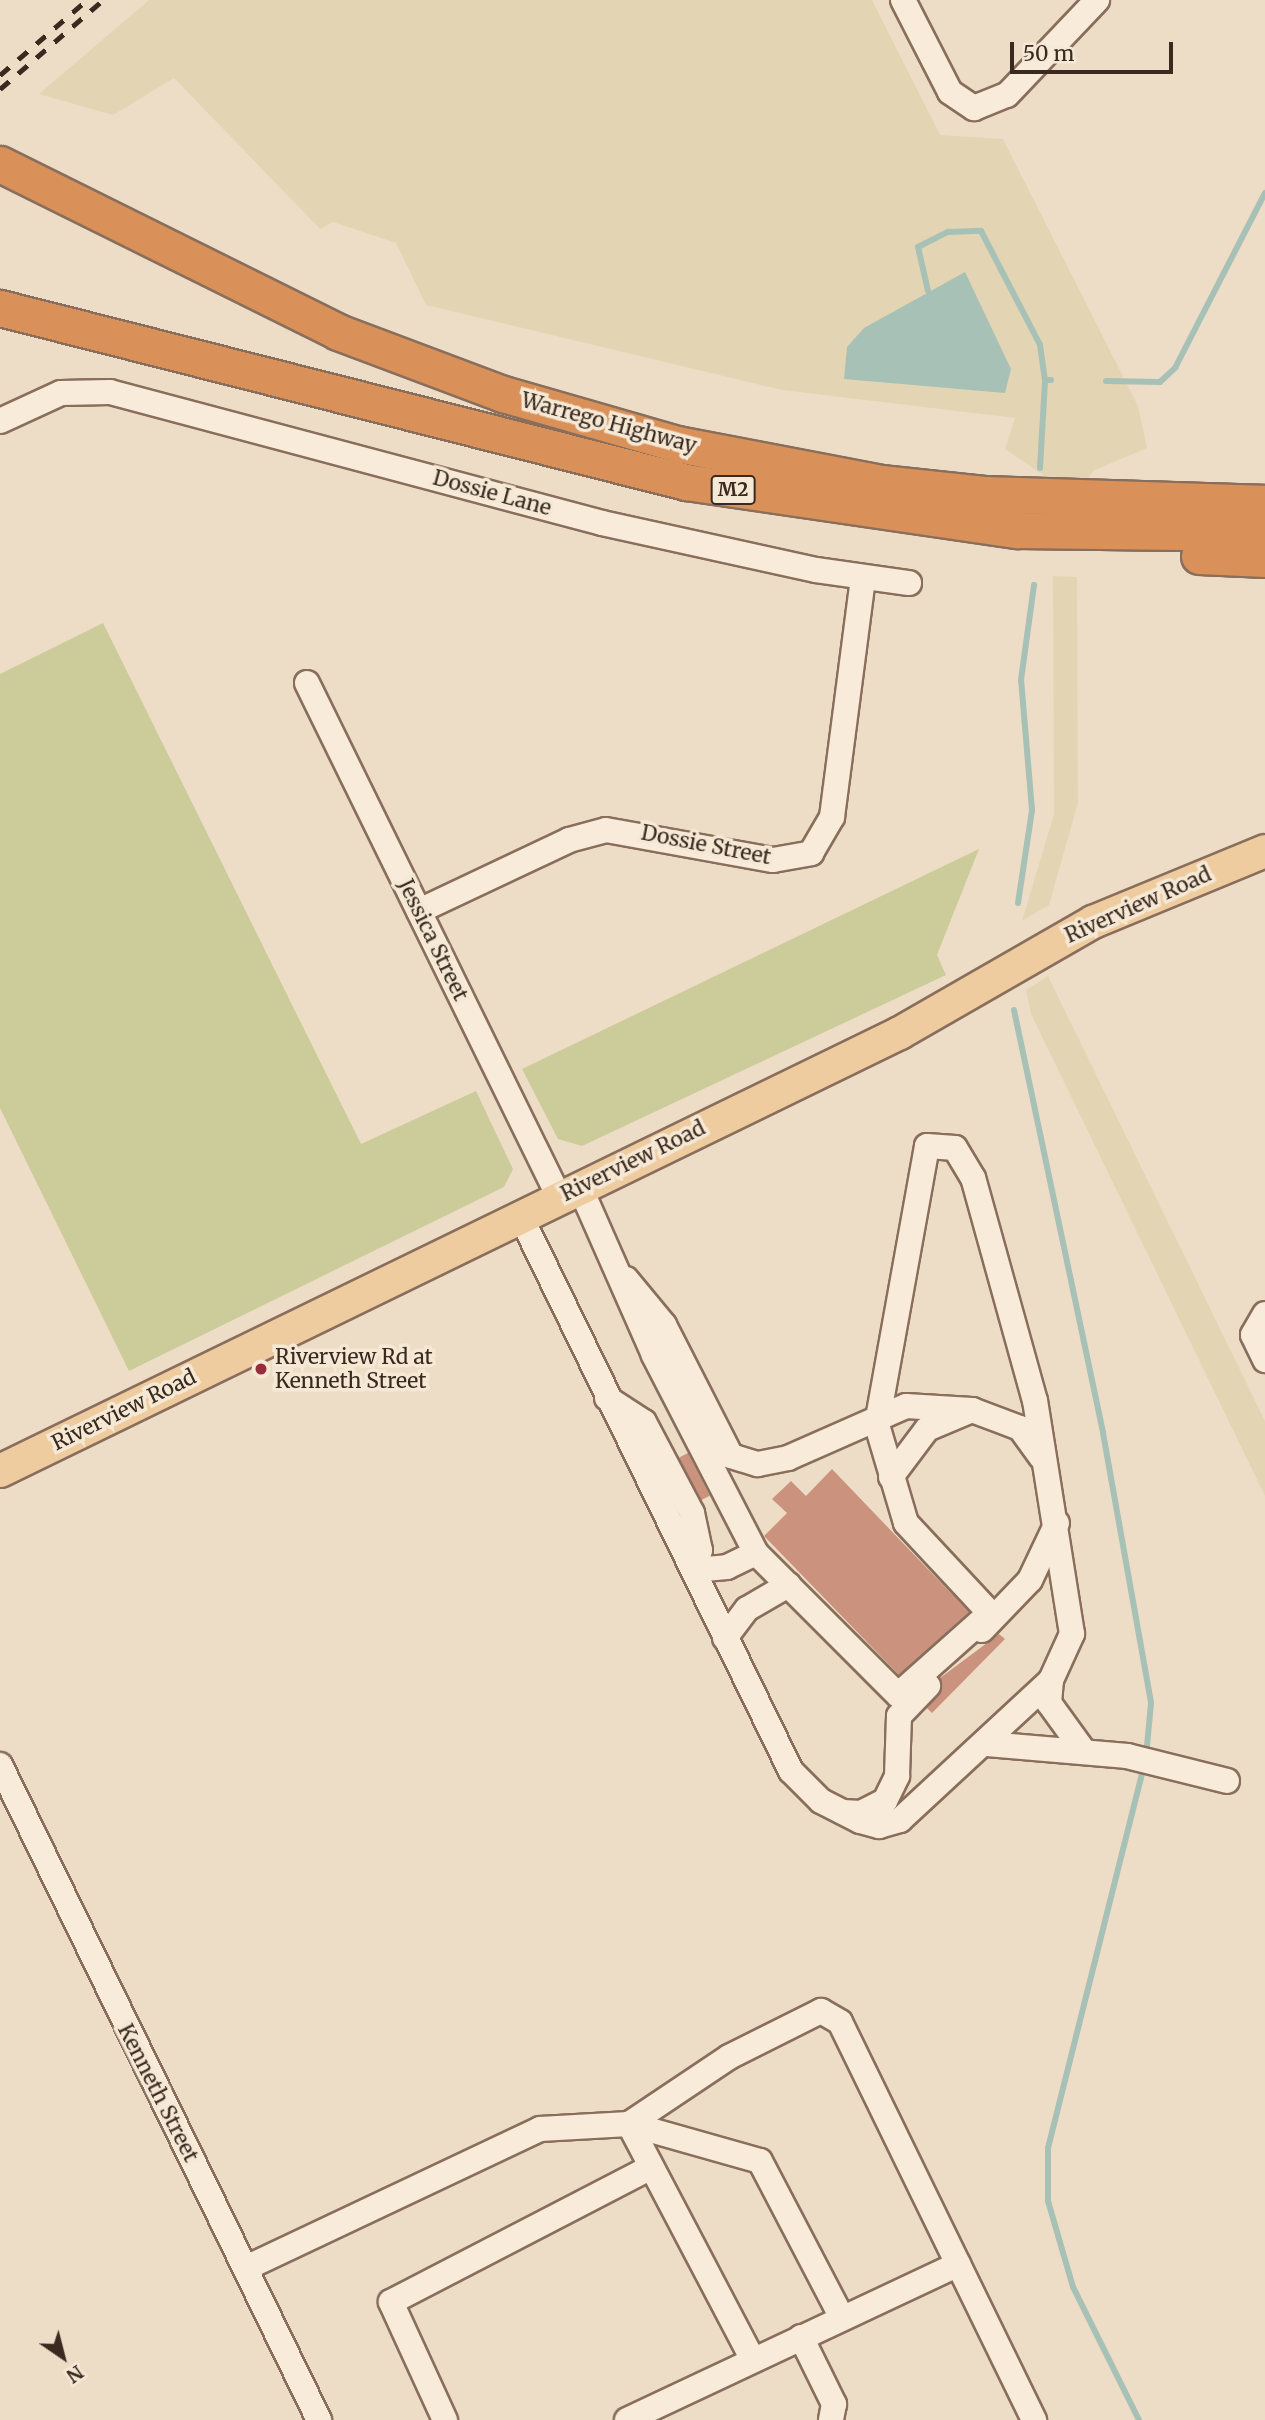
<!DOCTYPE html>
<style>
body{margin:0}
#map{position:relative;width:1265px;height:2420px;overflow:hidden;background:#eeddc6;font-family:Merriweather,serif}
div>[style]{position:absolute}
.farmland>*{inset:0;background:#e3d5b3}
.green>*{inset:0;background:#cccb9a}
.water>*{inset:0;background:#a7c1b6}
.stream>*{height:6px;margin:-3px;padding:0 3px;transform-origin:3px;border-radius:3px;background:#a7c1b6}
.building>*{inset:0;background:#cb937d;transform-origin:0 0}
.roads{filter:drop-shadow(2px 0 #896e5c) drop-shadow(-2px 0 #896e5c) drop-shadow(0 2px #896e5c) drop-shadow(0 -2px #896e5c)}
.minor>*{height:24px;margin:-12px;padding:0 12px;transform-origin:12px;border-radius:12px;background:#f8ebd9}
.major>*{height:32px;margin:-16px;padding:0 16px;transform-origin:16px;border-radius:16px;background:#efcc9f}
.highway>*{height:35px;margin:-17.5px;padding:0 17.5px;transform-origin:17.5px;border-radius:17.5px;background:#da9159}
.rail>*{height:5px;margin-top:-2.5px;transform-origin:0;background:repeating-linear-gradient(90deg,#39291f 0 12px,transparent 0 24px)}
.dots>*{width:19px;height:19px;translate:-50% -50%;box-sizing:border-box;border:4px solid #f5e8d5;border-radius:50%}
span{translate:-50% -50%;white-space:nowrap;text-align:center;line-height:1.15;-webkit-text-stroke:7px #f5e8d5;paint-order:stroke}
.shield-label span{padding:2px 5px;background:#f5e8d5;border:2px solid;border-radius:5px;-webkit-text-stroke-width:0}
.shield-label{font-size:19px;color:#39291f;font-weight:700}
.street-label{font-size:21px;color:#39291f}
.poi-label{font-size:21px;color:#39291f}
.left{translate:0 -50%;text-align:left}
.north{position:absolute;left:28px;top:2322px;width:70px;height:70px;-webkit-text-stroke:5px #f5e8d5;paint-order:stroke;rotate:145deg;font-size:19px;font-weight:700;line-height:28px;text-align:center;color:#39291f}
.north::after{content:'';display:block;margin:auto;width:24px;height:32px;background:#39291f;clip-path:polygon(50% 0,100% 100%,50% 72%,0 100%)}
.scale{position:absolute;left:1010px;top:42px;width:163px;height:32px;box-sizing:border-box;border:4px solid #39291f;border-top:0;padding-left:9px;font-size:21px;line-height:24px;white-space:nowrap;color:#39291f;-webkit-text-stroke:5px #f5e8d5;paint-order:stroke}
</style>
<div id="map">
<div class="farmland">
<div style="clip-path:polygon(149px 0,872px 0,940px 135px,1003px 139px,1138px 406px,1147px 448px,1095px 470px,1082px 485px,1056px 484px,1005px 449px,1015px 418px,782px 390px,426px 305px,396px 243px,333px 222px,320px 229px,174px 78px,113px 115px,39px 94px)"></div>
<div style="clip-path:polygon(1053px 576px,1077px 577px,1078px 803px,1049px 905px,1022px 921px,1054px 814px)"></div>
<div style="clip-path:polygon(1048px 976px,1265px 1421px,1265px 1496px,1031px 1014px,1026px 990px)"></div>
</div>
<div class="green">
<div style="clip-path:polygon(103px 623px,361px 1144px,476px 1091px,513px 1169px,504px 1187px,129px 1371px,0 1108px,0 674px)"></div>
<div style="clip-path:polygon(979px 849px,937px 955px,946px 975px,582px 1146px,558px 1139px,522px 1069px)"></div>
</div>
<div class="water">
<div style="clip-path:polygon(965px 272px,1011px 369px,1005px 393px,844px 379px,847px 347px,864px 328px)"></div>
</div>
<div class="stream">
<div style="left:928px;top:291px;width:45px;rotate:-102.8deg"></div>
<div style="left:918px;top:247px;width:34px;rotate:-27deg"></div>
<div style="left:948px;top:232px;width:33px;rotate:-2deg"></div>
<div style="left:981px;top:231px;width:128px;rotate:62.6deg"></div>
<div style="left:1040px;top:345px;width:35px;rotate:82deg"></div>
<div style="left:1106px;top:381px;width:54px;rotate:1.1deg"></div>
<div style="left:1160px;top:382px;width:21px;rotate:-43deg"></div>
<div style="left:1175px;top:368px;width:197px;rotate:-62.8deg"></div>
<div style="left:1040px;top:468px;width:88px;rotate:-86.7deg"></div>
<div style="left:1045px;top:380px;width:6px"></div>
<div style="left:1018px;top:903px;width:94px;rotate:-81.4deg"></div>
<div style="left:1032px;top:810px;width:130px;rotate:-94.8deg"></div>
<div style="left:1021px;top:680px;width:96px;rotate:-82.2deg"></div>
<div style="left:1014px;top:1010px;width:432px;rotate:78.1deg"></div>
<div style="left:1103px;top:1433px;width:274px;rotate:79.9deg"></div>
<div style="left:1151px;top:1703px;width:54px;rotate:95.3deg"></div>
<div style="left:1139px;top:2420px;width:148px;rotate:-116.4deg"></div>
<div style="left:1073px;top:2287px;width:90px;rotate:-106.2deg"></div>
<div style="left:1048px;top:2201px;width:53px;rotate:-90deg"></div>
<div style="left:1048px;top:2148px;width:393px;rotate:-75.9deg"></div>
</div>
<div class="building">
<div style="left:688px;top:1453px;width:48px;height:10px;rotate:63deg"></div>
<div style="clip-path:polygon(832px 1469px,969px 1612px,899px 1675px,764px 1536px,787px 1513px,772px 1499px,791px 1481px,806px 1496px)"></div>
<div style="clip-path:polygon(999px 1634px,1005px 1639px,932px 1713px,927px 1708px,942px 1690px,940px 1678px)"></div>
</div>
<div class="roads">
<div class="minor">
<div style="left:903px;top:0;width:103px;rotate:62.9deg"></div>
<div style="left:950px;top:92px;width:29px;rotate:34deg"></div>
<div style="left:974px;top:108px;width:35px;rotate:-22deg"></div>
<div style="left:1007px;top:95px;width:131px;rotate:-46.5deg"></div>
<div style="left:0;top:421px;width:67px;rotate:-24.7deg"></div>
<div style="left:61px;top:393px;width:49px;rotate:-1.2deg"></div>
<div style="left:110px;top:392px;width:509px;rotate:14.91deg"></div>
<div style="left:602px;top:523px;width:219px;rotate:12.4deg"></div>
<div style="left:816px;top:570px;width:94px;rotate:8deg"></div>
<div style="left:307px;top:683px;width:572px;rotate:63.88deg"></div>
<div style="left:419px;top:911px;width:166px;rotate:-25.3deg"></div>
<div style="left:569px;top:840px;width:38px;rotate:-15deg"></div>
<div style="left:606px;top:830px;width:170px;rotate:10.2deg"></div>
<div style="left:773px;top:860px;width:39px;rotate:-10deg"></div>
<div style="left:811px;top:853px;width:42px;rotate:-59.7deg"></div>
<div style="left:832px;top:817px;width:241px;rotate:-82.6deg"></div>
<div style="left:521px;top:1217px;width:616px;rotate:64.02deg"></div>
<div style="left:791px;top:1771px;width:42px;rotate:45deg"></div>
<div style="left:821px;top:1801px;width:44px;rotate:27.1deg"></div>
<div style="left:860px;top:1821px;width:20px;rotate:15deg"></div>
<div style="left:879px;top:1826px;width:22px;rotate:-16deg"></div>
<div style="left:900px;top:1820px;width:206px;rotate:-42.8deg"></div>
<div style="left:1051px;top:1680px;width:51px;rotate:-65.5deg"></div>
<div style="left:1072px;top:1634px;width:236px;rotate:-99deg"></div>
<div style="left:1035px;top:1401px;width:231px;rotate:-105.5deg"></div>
<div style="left:973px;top:1178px;width:35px;rotate:-121deg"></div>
<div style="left:955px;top:1148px;width:28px;rotate:-176deg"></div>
<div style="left:927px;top:1146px;width:283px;rotate:100.2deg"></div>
<div style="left:877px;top:1425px;width:102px;rotate:73.5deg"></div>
<div style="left:906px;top:1523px;width:123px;rotate:47deg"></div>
<div style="left:990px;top:1613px;width:123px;rotate:138.3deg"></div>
<div style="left:898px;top:1695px;width:201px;rotate:-135deg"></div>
<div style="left:756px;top:1553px;width:223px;rotate:-117.3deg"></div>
<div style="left:654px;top:1355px;width:184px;rotate:-113.8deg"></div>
<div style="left:626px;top:1279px;width:60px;rotate:50.4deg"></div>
<div style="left:664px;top:1325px;width:147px;rotate:62.9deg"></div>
<div style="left:731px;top:1456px;width:28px;rotate:17deg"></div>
<div style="left:758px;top:1464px;width:31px;rotate:-11deg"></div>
<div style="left:788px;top:1458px;width:129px;rotate:-23.8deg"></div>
<div style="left:906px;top:1406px;width:66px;rotate:3.5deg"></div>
<div style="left:1265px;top:1314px;width:24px;rotate:120deg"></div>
<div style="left:1253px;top:1335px;width:28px;rotate:64deg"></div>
<div style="left:607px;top:1398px;width:44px;rotate:33deg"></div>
<div style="left:644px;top:1422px;width:103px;rotate:62.2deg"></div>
<div style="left:692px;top:1513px;width:38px;rotate:78deg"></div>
<div style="left:700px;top:1550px;width:21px;rotate:107deg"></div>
<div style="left:694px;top:1570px;width:33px;rotate:-5deg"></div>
<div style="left:727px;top:1567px;width:32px;rotate:-26deg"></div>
<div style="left:891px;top:1477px;width:60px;rotate:-53.1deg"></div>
<div style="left:927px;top:1429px;width:49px;rotate:-22.9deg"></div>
<div style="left:972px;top:1410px;width:51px;rotate:20.6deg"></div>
<div style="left:1020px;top:1428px;width:36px;rotate:54deg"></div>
<div style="left:982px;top:1630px;width:69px;rotate:-46.2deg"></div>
<div style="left:1030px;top:1580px;width:63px;rotate:-64.7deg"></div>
<div style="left:725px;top:1638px;width:36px;rotate:-53deg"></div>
<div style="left:747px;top:1609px;width:48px;rotate:-30.3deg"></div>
<div style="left:1051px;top:1680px;width:23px;rotate:95deg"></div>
<div style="left:1049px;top:1703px;width:58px;rotate:54.1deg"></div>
<div style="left:987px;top:1744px;width:141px;rotate:4.9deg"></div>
<div style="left:1127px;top:1756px;width:103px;rotate:14deg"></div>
<div style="left:0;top:1765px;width:729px;rotate:64.03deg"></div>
<div style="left:843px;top:1812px;width:18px;rotate:3deg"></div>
<div style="left:861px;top:1813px;width:27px;rotate:-27deg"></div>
<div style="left:885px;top:1801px;width:28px;rotate:-64deg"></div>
<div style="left:897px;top:1776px;width:60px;rotate:-88.1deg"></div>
<div style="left:899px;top:1716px;width:42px;rotate:-46deg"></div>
<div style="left:246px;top:2268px;width:325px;rotate:-25.3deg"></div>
<div style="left:540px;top:2129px;width:89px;rotate:-3.2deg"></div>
<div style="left:629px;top:2124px;width:136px;rotate:15.8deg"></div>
<div style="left:760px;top:2161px;width:177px;rotate:62.4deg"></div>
<div style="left:801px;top:2337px;width:75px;rotate:63.8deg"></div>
<div style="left:834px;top:2404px;width:16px;rotate:101deg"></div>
<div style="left:753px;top:2360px;width:267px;rotate:-117.7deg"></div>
<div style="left:629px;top:2124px;width:120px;rotate:-33.8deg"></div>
<div style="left:729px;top:2057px;width:103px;rotate:-26.6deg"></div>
<div style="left:821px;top:2011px;width:22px;rotate:30deg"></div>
<div style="left:840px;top:2022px;width:443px;rotate:64deg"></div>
<div style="left:445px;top:2420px;width:130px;rotate:-114.6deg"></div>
<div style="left:391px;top:2302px;width:293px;rotate:-27.4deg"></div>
<div style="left:627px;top:2420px;width:366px;rotate:-25.2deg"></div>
</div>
<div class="major">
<div style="left:0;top:1471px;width:1001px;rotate:-25.95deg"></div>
<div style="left:900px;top:1033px;width:223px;rotate:-29.9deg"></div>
<div style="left:1093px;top:922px;width:186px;rotate:-22.4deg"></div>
</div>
<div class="highway">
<div style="left:0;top:164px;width:377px;rotate:26.4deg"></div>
<div style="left:338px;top:332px;width:176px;rotate:20.6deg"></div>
<div style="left:503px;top:394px;width:181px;rotate:16deg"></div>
<div style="left:677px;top:444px;width:208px;rotate:10.8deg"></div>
<div style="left:881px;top:483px;width:106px;rotate:6deg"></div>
<div style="left:986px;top:494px;width:279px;rotate:1.8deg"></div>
<div style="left:0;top:308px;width:708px;rotate:14.23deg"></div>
<div style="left:686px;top:482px;width:334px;rotate:8.3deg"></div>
<div style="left:1017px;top:530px;width:248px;rotate:0.7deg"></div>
<div style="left:1199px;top:556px;width:66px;rotate:2.6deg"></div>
</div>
</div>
<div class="rail">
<div style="left:0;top:75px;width:115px;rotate:-40.8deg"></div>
<div style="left:0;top:89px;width:136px;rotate:-40.8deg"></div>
</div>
<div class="dots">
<div style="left:261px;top:1369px;background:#972d3b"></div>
</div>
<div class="shield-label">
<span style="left:733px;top:490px">M2</span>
</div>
<div class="street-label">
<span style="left:609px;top:423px;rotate:15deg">Warrego Highway</span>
<span style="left:492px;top:493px;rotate:15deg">Dossie Lane</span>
<span style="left:706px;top:845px;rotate:11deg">Dossie Street</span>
<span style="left:1138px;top:905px;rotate:-24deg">Riverview Road</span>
<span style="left:433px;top:940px;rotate:64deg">Jessica Street</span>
<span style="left:633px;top:1161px;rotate:-26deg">Riverview Road</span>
<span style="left:124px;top:1410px;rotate:-26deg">Riverview Road</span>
<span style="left:158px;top:2093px;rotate:63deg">Kenneth Street</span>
</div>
<div class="poi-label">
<span class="left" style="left:275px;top:1369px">Riverview Rd at<br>Kenneth Street</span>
</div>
<div class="north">N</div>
<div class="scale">50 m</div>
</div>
